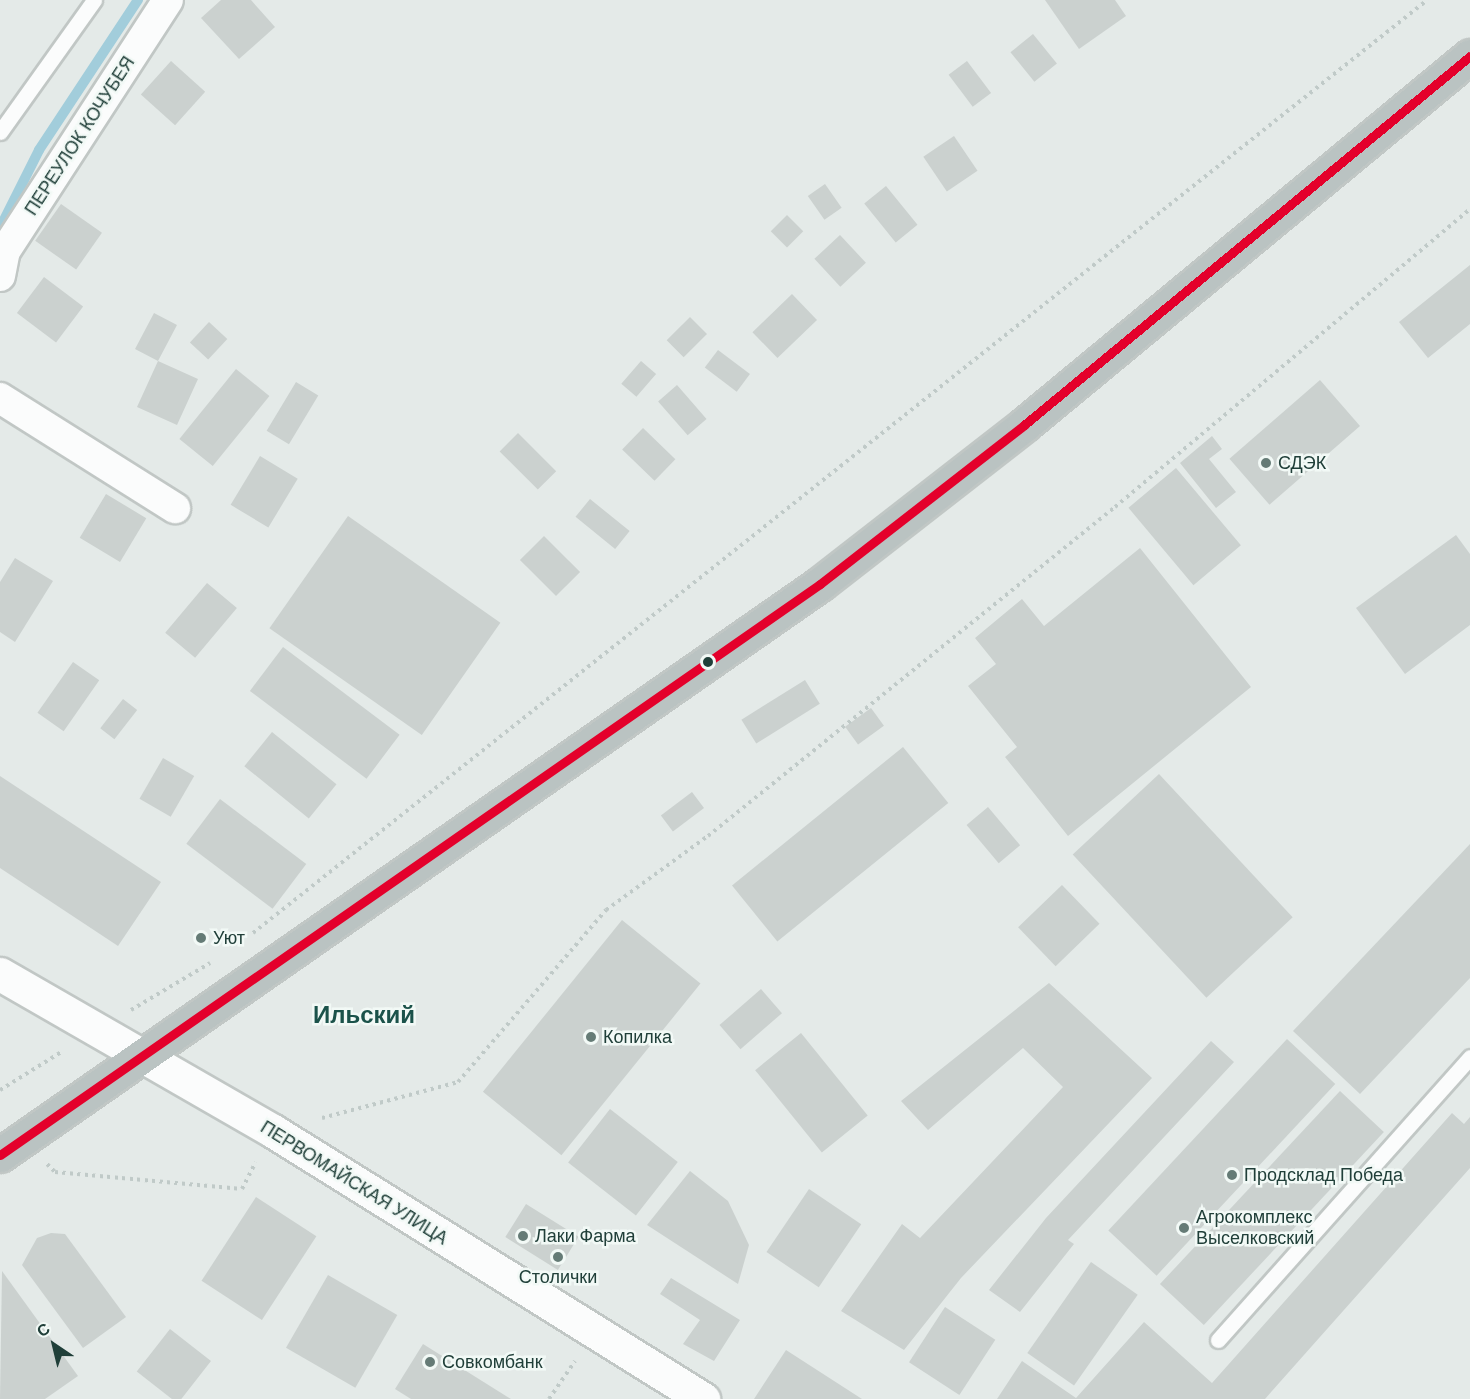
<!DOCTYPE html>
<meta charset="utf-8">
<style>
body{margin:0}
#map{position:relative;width:1470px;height:1399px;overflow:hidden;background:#e4eae8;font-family:"DM Sans",sans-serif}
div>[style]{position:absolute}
.stream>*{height:10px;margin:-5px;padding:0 5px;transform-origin:5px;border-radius:5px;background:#a2cddb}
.building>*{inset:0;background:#cbd1cf;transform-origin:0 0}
.path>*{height:4px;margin-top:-2px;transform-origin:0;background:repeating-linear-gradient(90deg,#c0cac8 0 3px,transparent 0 7.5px)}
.roads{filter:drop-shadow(2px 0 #c1c7c5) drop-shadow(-2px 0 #c1c7c5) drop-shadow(0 2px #c1c7c5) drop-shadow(0 -2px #c1c7c5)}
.lane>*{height:15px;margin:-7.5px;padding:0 7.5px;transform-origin:7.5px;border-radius:7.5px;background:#fbfcfc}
.street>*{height:30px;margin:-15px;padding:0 15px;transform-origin:15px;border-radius:15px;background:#fbfcfc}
.secondary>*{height:33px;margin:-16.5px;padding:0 16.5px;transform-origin:16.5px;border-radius:16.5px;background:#fbfcfc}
.highway>*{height:33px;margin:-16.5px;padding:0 16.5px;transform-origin:16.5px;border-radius:16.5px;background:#bac3c2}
.bus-1>*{height:9px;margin:-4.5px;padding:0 4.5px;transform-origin:4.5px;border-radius:4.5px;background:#e4002b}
.dots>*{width:16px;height:16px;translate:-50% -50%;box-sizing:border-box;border:3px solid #f2f9f6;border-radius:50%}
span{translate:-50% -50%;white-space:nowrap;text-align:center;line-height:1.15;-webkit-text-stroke:5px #f2f9f6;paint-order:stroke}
.street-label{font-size:18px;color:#203f39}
.poi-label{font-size:18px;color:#203f39}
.left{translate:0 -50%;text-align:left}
.district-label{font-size:24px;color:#1b524a;font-weight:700}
.north{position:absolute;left:24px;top:1315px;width:60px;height:60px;-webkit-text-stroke:4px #f2f9f6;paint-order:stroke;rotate:325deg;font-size:16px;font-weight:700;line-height:24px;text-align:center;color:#203f39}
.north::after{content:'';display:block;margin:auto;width:21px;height:27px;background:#203f39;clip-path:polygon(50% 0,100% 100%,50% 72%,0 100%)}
</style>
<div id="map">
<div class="stream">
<div style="left:0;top:228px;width:87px;rotate:-63.4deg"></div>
<div style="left:39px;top:150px;width:180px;rotate:-56.6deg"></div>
</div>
<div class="building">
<div style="clip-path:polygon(221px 0,251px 0,275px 27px,239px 59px,201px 18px)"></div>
<div style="clip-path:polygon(1045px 0,1115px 0,1126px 16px,1079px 49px)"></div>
<div style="left:1033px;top:34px;width:38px;height:29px;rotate:51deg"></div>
<div style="left:171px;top:61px;width:46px;height:45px;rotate:42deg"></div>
<div style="left:967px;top:61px;width:40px;height:23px;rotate:53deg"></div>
<div style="left:954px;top:136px;width:42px;height:37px;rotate:56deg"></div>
<div style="left:825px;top:184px;width:29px;height:21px;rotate:55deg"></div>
<div style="left:886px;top:186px;width:50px;height:28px;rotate:51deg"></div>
<div style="left:61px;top:204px;width:50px;height:45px;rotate:35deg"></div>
<div style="left:787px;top:215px;width:23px;height:23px;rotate:45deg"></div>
<div style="left:840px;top:235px;width:38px;height:35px;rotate:47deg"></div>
<div style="clip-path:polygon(1470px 265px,1470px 324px,1428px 358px,1399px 322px)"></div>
<div style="left:44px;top:277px;width:49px;height:45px;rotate:37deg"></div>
<div style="left:792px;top:294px;width:36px;height:55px;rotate:46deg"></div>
<div style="clip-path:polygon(154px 313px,177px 325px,158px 361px,198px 379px,177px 425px,137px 407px,158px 361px,135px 349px)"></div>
<div style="left:690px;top:317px;width:24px;height:33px;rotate:45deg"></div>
<div style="left:209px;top:322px;width:25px;height:28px;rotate:43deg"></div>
<div style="left:718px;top:350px;width:40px;height:22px;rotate:37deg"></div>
<div style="left:641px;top:361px;width:20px;height:30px;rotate:41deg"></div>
<div style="left:236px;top:369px;width:43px;height:90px;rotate:39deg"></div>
<div style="left:1320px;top:380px;width:61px;height:120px;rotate:49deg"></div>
<div style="left:296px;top:382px;width:26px;height:57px;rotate:31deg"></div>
<div style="left:677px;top:385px;width:45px;height:25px;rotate:49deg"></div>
<div style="left:643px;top:428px;width:45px;height:30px;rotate:44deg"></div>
<div style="left:518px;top:433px;width:54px;height:26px;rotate:45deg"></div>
<div style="clip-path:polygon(1212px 436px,1222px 449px,1209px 459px,1236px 492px,1216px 508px,1180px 463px)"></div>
<div style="left:260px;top:456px;width:44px;height:57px;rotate:31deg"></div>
<div style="left:1176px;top:468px;width:101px;height:62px;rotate:50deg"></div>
<div style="left:106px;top:494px;width:47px;height:51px;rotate:31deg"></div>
<div style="left:590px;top:499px;width:51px;height:23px;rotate:39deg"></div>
<div style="left:348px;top:516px;width:186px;height:137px;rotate:35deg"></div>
<div style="clip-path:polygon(1456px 535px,1470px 554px,1470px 625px,1405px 674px,1356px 608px)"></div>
<div style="left:544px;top:536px;width:51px;height:34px;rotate:45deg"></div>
<div style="clip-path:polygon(1140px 548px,1251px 687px,1068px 836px,1005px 757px,1017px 747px,968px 686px,996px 664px,975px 638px,1022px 599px,1044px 626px)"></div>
<div style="clip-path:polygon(15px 558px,53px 581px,15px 642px,0 632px,0 582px)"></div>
<div style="left:207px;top:583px;width:39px;height:65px;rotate:40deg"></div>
<div style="left:283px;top:647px;width:146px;height:55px;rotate:37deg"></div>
<div style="left:73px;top:662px;width:32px;height:62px;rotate:35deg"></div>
<div style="left:805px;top:680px;width:28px;height:75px;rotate:58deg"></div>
<div style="left:123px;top:699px;width:18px;height:37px;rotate:38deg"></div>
<div style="left:871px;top:708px;width:22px;height:32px;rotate:54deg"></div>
<div style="left:272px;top:732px;width:83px;height:44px;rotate:39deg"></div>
<div style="left:903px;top:747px;width:72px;height:220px;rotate:51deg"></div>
<div style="left:163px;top:758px;width:36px;height:47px;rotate:30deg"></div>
<div style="left:1159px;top:774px;width:196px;height:118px;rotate:47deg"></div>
<div style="clip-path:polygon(0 776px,161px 882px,118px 946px,0 868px)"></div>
<div style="left:692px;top:792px;width:20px;height:39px;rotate:53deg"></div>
<div style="left:220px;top:799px;width:108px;height:56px;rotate:37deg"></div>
<div style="left:988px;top:807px;width:50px;height:28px;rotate:50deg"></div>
<div style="clip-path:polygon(1470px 844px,1470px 978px,1360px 1094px,1293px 1031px)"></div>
<div style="left:1062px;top:885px;width:54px;height:61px;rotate:46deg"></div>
<div style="left:622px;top:920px;width:101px;height:221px;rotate:39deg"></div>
<div style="clip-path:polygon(1049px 983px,1152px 1078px,961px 1278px,904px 1350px,841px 1311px,902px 1224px,920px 1238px,1063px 1087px,1023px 1048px,928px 1130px,901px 1101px)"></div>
<div style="left:761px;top:989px;width:32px;height:55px;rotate:49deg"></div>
<div style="left:801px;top:1033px;width:106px;height:59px;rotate:51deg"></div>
<div style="left:1287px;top:1039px;width:66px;height:262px;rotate:43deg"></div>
<div style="clip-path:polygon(1211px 1041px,1234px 1062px,1068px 1240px,1074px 1244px,1020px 1312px,989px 1290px,1046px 1218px)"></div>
<div style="left:1340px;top:1091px;width:60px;height:264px;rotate:43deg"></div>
<div style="left:610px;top:1109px;width:86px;height:68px;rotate:38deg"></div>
<div style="clip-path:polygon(1452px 1113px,1464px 1124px,1470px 1117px,1470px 1168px,1265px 1399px,997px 1399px,1022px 1361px,1076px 1398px,1144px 1322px,1212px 1383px)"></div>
<div style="clip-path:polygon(690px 1171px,728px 1201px,749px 1245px,738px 1284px,647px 1225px)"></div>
<div style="left:809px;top:1189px;width:63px;height:76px;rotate:34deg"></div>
<div style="left:256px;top:1197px;width:72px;height:100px;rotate:33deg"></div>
<div style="left:526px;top:1204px;width:62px;height:39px;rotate:32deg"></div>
<div style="clip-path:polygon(51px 1233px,65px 1234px,126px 1317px,83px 1348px,22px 1265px,37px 1238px)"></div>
<div style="left:1091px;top:1262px;width:57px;height:111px;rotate:35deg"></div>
<div style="clip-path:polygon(2px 1271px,78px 1376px,45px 1399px,0 1399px)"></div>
<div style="left:328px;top:1275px;width:80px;height:84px;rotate:30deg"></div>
<div style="clip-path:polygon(671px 1278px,740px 1320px,714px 1361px,683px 1344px,700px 1320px,660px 1294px)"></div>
<div style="left:945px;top:1307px;width:60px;height:66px;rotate:33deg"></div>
<div style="left:170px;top:1329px;width:52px;height:54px;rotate:38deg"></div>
<div style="clip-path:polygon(423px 1344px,511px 1399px,411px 1399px,395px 1389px)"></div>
<div style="clip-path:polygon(786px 1350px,862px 1399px,754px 1399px)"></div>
</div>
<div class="path">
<div style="left:253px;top:933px;width:1500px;rotate:-38.47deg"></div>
<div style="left:131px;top:1010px;width:92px;rotate:-30.7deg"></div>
<div style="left:0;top:1090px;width:74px;rotate:-31.8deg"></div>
<div style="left:322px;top:1118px;width:141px;rotate:-14.8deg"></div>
<div style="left:458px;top:1082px;width:227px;rotate:-49.3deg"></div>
<div style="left:606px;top:910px;width:126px;rotate:-36deg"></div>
<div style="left:708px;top:836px;width:523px;rotate:-38.95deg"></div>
<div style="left:1115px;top:507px;width:463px;rotate:-40deg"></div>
<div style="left:47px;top:1164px;width:11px;rotate:45deg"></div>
<div style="left:55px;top:1172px;width:188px;rotate:5.2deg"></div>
<div style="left:242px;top:1189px;width:30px;rotate:-63deg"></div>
<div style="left:549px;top:1399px;width:46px;rotate:-55.6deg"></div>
</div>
<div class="roads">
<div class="lane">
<div style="left:0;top:132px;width:162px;rotate:-54.5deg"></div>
<div style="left:1218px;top:1340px;width:379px;rotate:-48.3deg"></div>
</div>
<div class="street">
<div style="left:0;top:276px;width:25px;rotate:-79deg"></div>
<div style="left:5px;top:251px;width:299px;rotate:-57deg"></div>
<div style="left:0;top:398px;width:207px;rotate:32.2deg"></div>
</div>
<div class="secondary">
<div style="left:0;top:974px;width:315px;rotate:29.9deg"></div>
<div style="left:273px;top:1131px;width:507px;rotate:31.93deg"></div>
</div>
<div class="highway">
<div style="left:0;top:1155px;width:999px;rotate:-34.85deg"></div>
<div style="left:820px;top:584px;width:259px;rotate:-37.9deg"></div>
<div style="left:1024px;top:425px;width:579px;rotate:-39.6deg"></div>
</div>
</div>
<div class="bus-1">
<div style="left:0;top:1155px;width:999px;rotate:-34.85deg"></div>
<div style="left:820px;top:584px;width:259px;rotate:-37.9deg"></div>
<div style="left:1024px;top:425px;width:579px;rotate:-39.6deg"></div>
</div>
<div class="dots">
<div style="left:1266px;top:463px;background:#657b76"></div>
<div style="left:708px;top:662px;background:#203f39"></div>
<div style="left:201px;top:938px;background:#657b76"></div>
<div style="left:591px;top:1037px;background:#657b76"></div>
<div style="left:1232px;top:1175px;background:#657b76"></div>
<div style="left:1184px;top:1228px;background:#657b76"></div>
<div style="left:523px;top:1236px;background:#657b76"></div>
<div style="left:558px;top:1257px;background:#657b76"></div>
<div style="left:430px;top:1362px;background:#657b76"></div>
</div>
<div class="street-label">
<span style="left:80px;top:136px;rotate:-57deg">ПЕРЕУЛОК КОЧУБЕЯ</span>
<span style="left:354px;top:1183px;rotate:32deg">ПЕРВОМАЙСКАЯ УЛИЦА</span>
</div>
<div class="poi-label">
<span class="left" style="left:1278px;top:463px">СДЭК</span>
<span class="left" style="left:213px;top:938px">Уют</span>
<span class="left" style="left:603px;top:1037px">Копилка</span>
<span class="left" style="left:1244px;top:1175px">Продсклад Победа</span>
<span class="left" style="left:1196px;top:1228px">Агрокомплекс<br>Выселковский</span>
<span class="left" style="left:535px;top:1236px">Лаки Фарма</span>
<span style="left:558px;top:1277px">Столички</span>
<span class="left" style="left:442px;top:1362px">Совкомбанк</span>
</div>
<div class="district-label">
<span style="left:364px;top:1015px">Ильский</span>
</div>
<div class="north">С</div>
</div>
